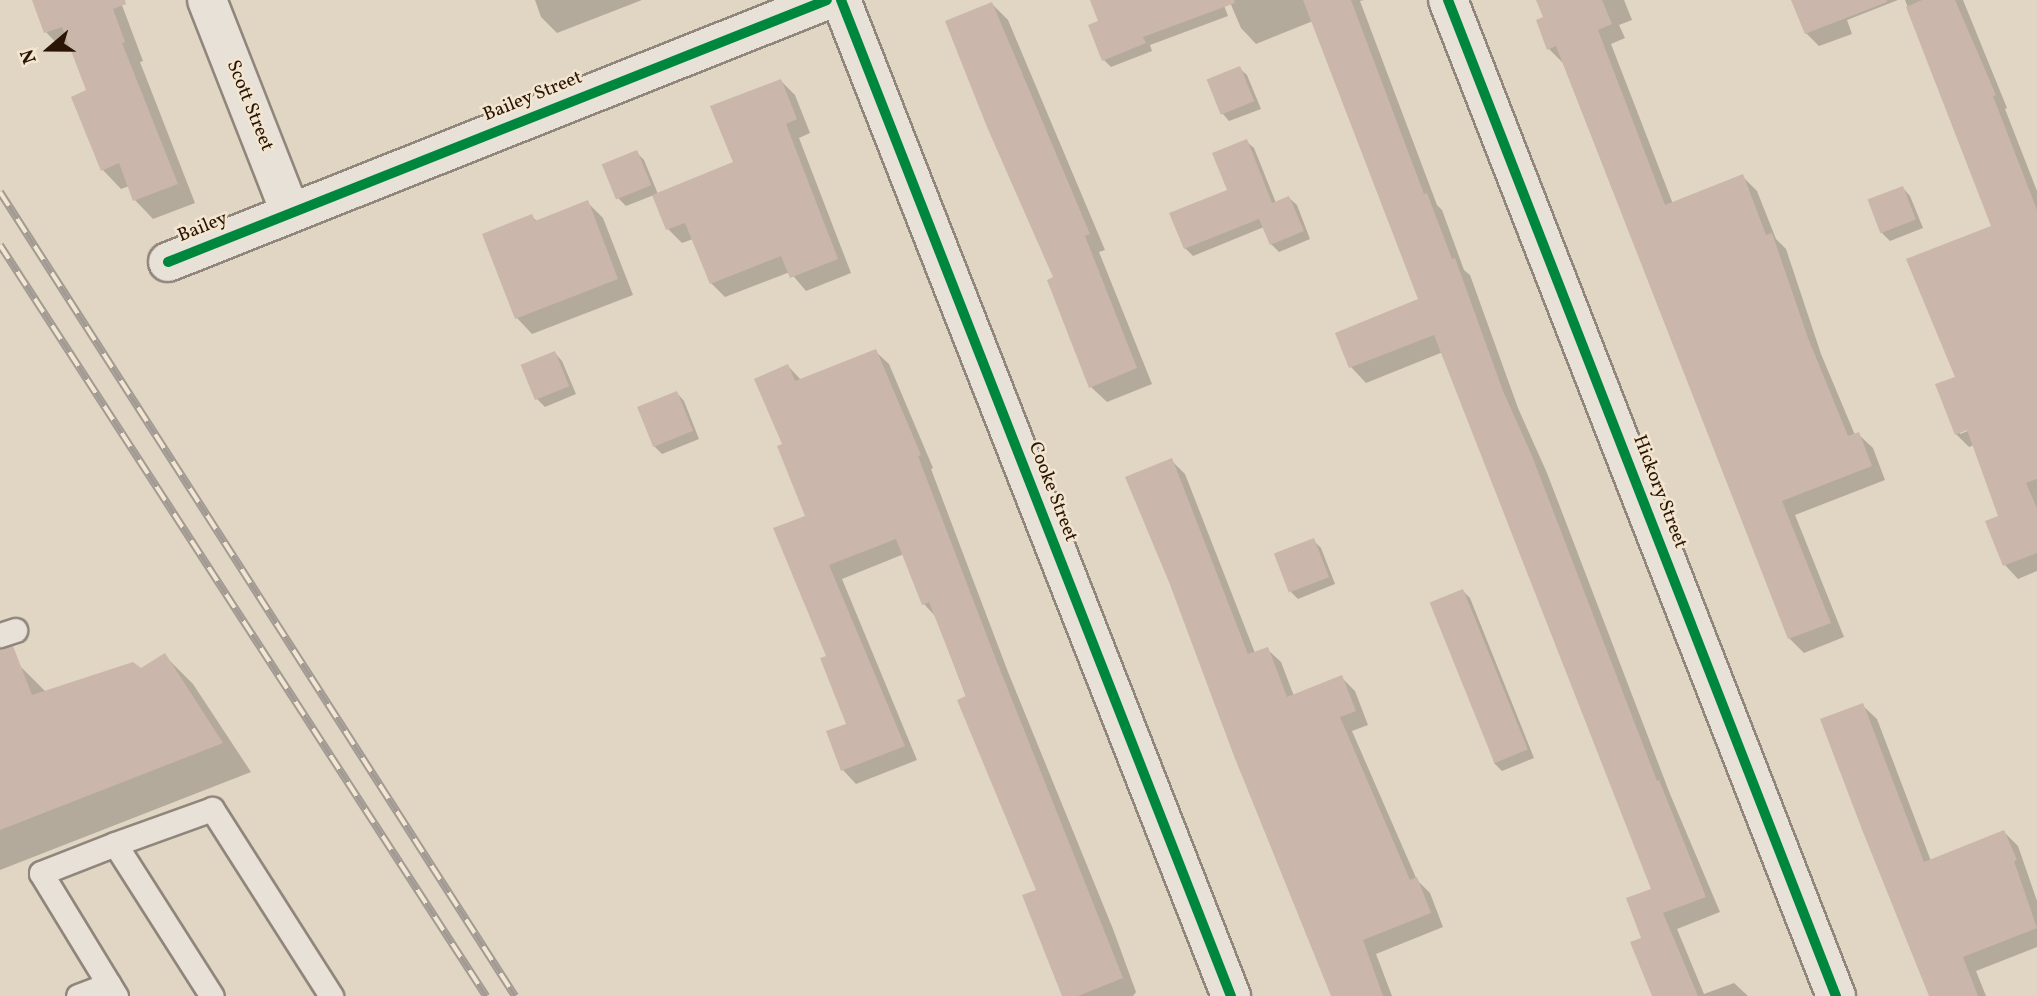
<!DOCTYPE html>
<style>
body{margin:0}
#map{position:relative;width:2037px;height:996px;overflow:hidden;background:#e1d5c4;font-family:Vollkorn,serif}
div>[style]{position:absolute}
.shadow>*{inset:0;background:#0003}
.building>*{inset:0;background:#cab6ab;transform-origin:0 0}
.roads{filter:drop-shadow(2px 0 #90867b) drop-shadow(-2px 0 #90867b) drop-shadow(0 2px #90867b) drop-shadow(0 -2px #90867b)}
.service>*{height:23px;margin:-11.5px;padding:0 11.5px;transform-origin:11.5px;border-radius:11.5px;background:#e7e1d8}
.minor>*{height:38px;margin:-19px;padding:0 19px;transform-origin:19px;border-radius:19px;background:#e7e1d8}
.rail>*{height:8px;margin-top:-4px;transform-origin:0;background:repeating-linear-gradient(90deg,#f3e6d1 0 16px,#a29b94 0 32px);box-sizing:border-box;border-block:2px solid #a29b94}
.cycleway>*{height:10px;margin:-5px;padding:0 5px;transform-origin:5px;border-radius:5px;background:#00873e}
span{translate:-50% -50%;white-space:nowrap;text-align:center;line-height:1.15;-webkit-text-stroke:5px #f3e6d1;paint-order:stroke}
.street-label{font-size:19px;color:#2a1505}
.north{position:absolute;left:14px;top:14px;width:70px;height:70px;-webkit-text-stroke:5px #f3e6d1;paint-order:stroke;rotate:250deg;font-size:19px;font-weight:700;line-height:28px;text-align:center;color:#2a1505}
.north::after{content:'';display:block;margin:auto;width:24px;height:32px;background:#2a1505;clip-path:polygon(50% 0,100% 100%,50% 72%,0 100%)}
</style>
<div id="map">
<div class="shadow">
<div style="clip-path:polygon(33px 0,120px 0,143px 61px,140px 62px,195px 203px,153px 219px,135px 200px,129px 186px,121px 189px,103px 170px,74px 97px,89px 91px,72px 48px,64px 51px,46px 32px)"></div>
<div style="clip-path:polygon(535px 0,642px 0,557px 33px,541px 17px)"></div>
<div style="clip-path:polygon(1092px 0,1222px 0,1228px 16px,1150px 45px,1152px 51px,1111px 67px,1104px 60px,1101px 22px)"></div>
<div style="clip-path:polygon(1229px 0,1364px 0,1360px 1px,1437px 205px,1442px 210px,1464px 270px,1470px 275px,1518px 408px,1547px 473px,1670px 794px,1720px 912px,1677px 929px,1704px 994px,1734px 983px,1748px 996px,1654px 996px,1643px 939px,1654px 890px,1443px 352px,1366px 383px,1351px 367px,1420px 300px,1313px 21px,1256px 44px,1241px 28px)"></div>
<div style="clip-path:polygon(1539px 0,1624px 0,1632px 20px,1619px 25px,1625px 38px,1611px 44px,1673px 204px,1743px 177px,1757px 191px,1776px 239px,1786px 249px,1821px 354px,1855px 435px,1858px 434px,1873px 448px,1885px 480px,1795px 515px,1844px 637px,1804px 653px,1789px 638px,1563px 63px,1549px 49px,1545px 18px)"></div>
<div style="clip-path:polygon(1792px 0,1898px 0,1847px 20px,1852px 34px,1819px 46px,1806px 33px)"></div>
<div style="clip-path:polygon(evenodd,1905px 0,1963px 0,2007px 108px,2005px 109px,2037px 191px,2037px 571px,2018px 579px,2005px 565px,1987px 522px,2000px 517px,1974px 445px,1969px 447px,1956px 434px,1957px 378px,1993px 227px,1905px 0,1975px 428px,1960px 434px,1960px 430px,1975px 428px)"></div>
<div style="clip-path:polygon(992px 4px,1008px 20px,1105px 250px,1099px 252px,1152px 384px,1107px 402px,1091px 387px,1056px 278px)"></div>
<div style="clip-path:polygon(1239px 68px,1247px 75px,1261px 109px,1229px 121px,1222px 113px,1208px 80px)"></div>
<div style="clip-path:polygon(781px 81px,795px 95px,810px 133px,799px 138px,851px 273px,806px 291px,790px 272px,725px 297px,711px 283px,693px 239px,682px 243px,668px 229px,654px 195px,626px 206px,618px 198px,636px 152px,644px 160px,658px 194px,735px 163px)"></div>
<div style="clip-path:polygon(1246px 141px,1254px 148px,1276px 203px,1289px 198px,1297px 205px,1310px 239px,1279px 252px,1271px 244px,1264px 227px,1193px 256px,1185px 248px,1229px 191px)"></div>
<div style="clip-path:polygon(1903px 188px,1910px 196px,1923px 228px,1890px 241px,1882px 233px)"></div>
<div style="clip-path:polygon(587px 202px,603px 218px,633px 295px,532px 334px,517px 318px,531px 216px,538px 222px)"></div>
<div style="clip-path:polygon(875px 351px,889px 364px,933px 468px,931px 469px,1008px 672px,1113px 929px,1136px 992px,1133px 996px,1064px 996px,1039px 891px,936px 617px,924px 604px,904px 554px,842px 579px,917px 760px,856px 784px,843px 770px,848px 725px,828px 657px,807px 517px,784px 445px,788px 366px,801px 380px)"></div>
<div style="clip-path:polygon(555px 353px,562px 361px,576px 394px,545px 407px,537px 399px)"></div>
<div style="clip-path:polygon(677px 393px,684px 401px,699px 439px,662px 454px,654px 446px)"></div>
<div style="clip-path:polygon(1171px 460px,1185px 474px,1255px 653px,1267px 649px,1281px 662px,1294px 696px,1341px 677px,1355px 691px,1368px 725px,1352px 731px,1417px 880px,1430px 893px,1443px 927px,1376px 954px,1392px 996px,1332px 996px)"></div>
<div style="clip-path:polygon(1313px 540px,1321px 548px,1335px 584px,1298px 599px,1291px 592px)"></div>
<div style="clip-path:polygon(1463px 591px,1470px 598px,1534px 758px,1502px 771px,1494px 763px)"></div>
<div style="clip-path:polygon(164px 655px,193px 684px,251px 772px,0 870px,0 672px,19px 665px,46px 692px,141px 670px)"></div>
<div style="clip-path:polygon(1862px 705px,1877px 719px,1931px 861px,2004px 832px,2018px 846px,2037px 901px,2037px 947px,1976px 971px,1986px 996px,1931px 996px)"></div>
</div>
<div class="building">
<div style="clip-path:polygon(32px 0,125px 0,126px 4px,113px 9px,125px 42px,122px 43px,178px 184px,133px 201px,119px 163px,101px 171px,71px 97px,86px 90px,62px 27px,44px 33px)"></div>
<div style="clip-path:polygon(1090px 0,1234px 0,1235px 3px,1143px 37px,1146px 43px,1102px 61px,1088px 25px,1098px 21px)"></div>
<div style="clip-path:polygon(1303px 0,1351px 0,1424px 194px,1427px 193px,1452px 259px,1455px 258px,1503px 391px,1532px 456px,1657px 781px,1659px 780px,1706px 897px,1663px 913px,1698px 996px,1652px 996px,1630px 942px,1641px 938px,1626px 898px,1651px 889px,1434px 335px,1349px 368px,1335px 333px,1418px 299px)"></div>
<div style="clip-path:polygon(1536px 0,1602px 0,1612px 24px,1598px 30px,1665px 205px,1743px 174px,1766px 235px,1772px 233px,1808px 338px,1848px 436px,1859px 432px,1872px 466px,1782px 501px,1831px 623px,1788px 639px,1556px 46px,1547px 50px,1536px 20px,1543px 17px)"></div>
<div style="clip-path:polygon(1791px 0,1887px 0,1887px 2px,1805px 34px)"></div>
<div style="clip-path:polygon(1922px 0,1955px 0,1996px 95px,1993px 96px,2037px 210px,2037px 479px,2026px 483px,2037px 508px,2037px 553px,2003px 566px,1985px 521px,1998px 516px,1967px 430px,1955px 435px,1935px 384px,1955px 377px,1906px 259px,1991px 226px,1906px 7px)"></div>
<div style="clip-path:polygon(992px 2px,1090px 234px,1085px 236px,1137px 368px,1089px 388px,1047px 280px,1053px 277px,987px 127px,945px 21px)"></div>
<div style="left:1240px;top:66px;width:38px;height:36px;rotate:68deg"></div>
<div style="clip-path:polygon(781px 79px,797px 119px,786px 124px,838px 259px,790px 278px,781px 256px,710px 284px,685px 223px,666px 230px,652px 195px,733px 162px,710px 106px)"></div>
<div style="clip-path:polygon(1247px 139px,1272px 203px,1289px 196px,1304px 231px,1270px 245px,1259px 219px,1184px 249px,1169px 213px,1227px 190px,1212px 153px)"></div>
<div style="left:637px;top:150px;width:38px;height:38px;rotate:68deg"></div>
<div style="left:1903px;top:186px;width:36px;height:38px;rotate:69deg"></div>
<div style="clip-path:polygon(588px 200px,618px 279px,515px 319px,482px 234px,532px 214px,535px 221px)"></div>
<div style="clip-path:polygon(876px 349px,921px 455px,918px 456px,995px 657px,1123px 978px,1078px 996px,1062px 996px,1022px 895px,1036px 890px,957px 700px,966px 696px,929px 602px,922px 605px,896px 539px,829px 565px,905px 746px,841px 771px,826px 731px,846px 724px,820px 658px,826px 656px,773px 528px,805px 516px,777px 446px,782px 444px,754px 379px,788px 364px,795px 381px)"></div>
<div style="left:555px;top:351px;width:38px;height:37px;rotate:68deg"></div>
<div style="left:677px;top:391px;width:43px;height:43px;rotate:68deg"></div>
<div style="clip-path:polygon(1172px 458px,1248px 654px,1268px 647px,1287px 697px,1342px 675px,1356px 711px,1340px 717px,1410px 880px,1417px 877px,1431px 913px,1363px 940px,1383px 996px,1331px 996px,1234px 756px,1169px 582px,1125px 477px)"></div>
<div style="left:1314px;top:538px;width:42px;height:43px;rotate:69deg"></div>
<div style="left:1463px;top:589px;width:173px;height:36px;rotate:68deg"></div>
<div style="clip-path:polygon(13px 646px,32px 695px,133px 662px,141px 668px,165px 653px,223px 743px,0 830px,0 649px)"></div>
<div style="clip-path:polygon(1863px 703px,1924px 862px,2004px 830px,2017px 860px,2014px 861px,2037px 928px,1963px 957px,1978px 996px,1929px 996px,1863px 832px,1820px 719px)"></div>
</div>
<div class="roads">
<div class="service">
<div style="left:0;top:635px;width:16px;rotate:-18deg"></div>
<div style="left:115px;top:844px;width:103px;rotate:-19.8deg"></div>
<div style="left:212px;top:809px;width:222px;rotate:57.5deg"></div>
<div style="left:78px;top:996px;width:33px;rotate:-21deg"></div>
<div style="left:116px;top:996px;width:144px;rotate:-121.4deg"></div>
<div style="left:41px;top:873px;width:79px;rotate:-21.4deg"></div>
<div style="left:115px;top:844px;width:180px;rotate:57.5deg"></div>
</div>
<div class="minor">
<div style="left:207px;top:0;width:228px;rotate:68.6deg"></div>
<div style="left:841px;top:0;width:1070px;rotate:68.62deg"></div>
<div style="left:1448px;top:0;width:1069px;rotate:68.72deg"></div>
<div style="left:168px;top:262px;width:709px;rotate:-21.68deg"></div>
</div>
</div>
<div class="rail">
<div style="left:0;top:192px;width:955px;rotate:57.36deg"></div>
<div style="left:0;top:245px;width:895px;rotate:57.09deg"></div>
</div>
<div class="cycleway">
<div style="left:841px;top:0;width:1070px;rotate:68.62deg"></div>
<div style="left:1448px;top:0;width:1069px;rotate:68.72deg"></div>
<div style="left:168px;top:262px;width:709px;rotate:-21.68deg"></div>
</div>
<div class="street-label">
<span style="left:533px;top:97px;rotate:-22deg">Bailey Street</span>
<span style="left:249px;top:106px;rotate:68deg">Scott Street</span>
<span style="left:203px;top:228px;rotate:-22deg">Bailey</span>
<span style="left:1052px;top:492px;rotate:69deg">Cooke Street</span>
<span style="left:1659px;top:492px;rotate:69deg">Hickory Street</span>
</div>
<div class="north">N</div>
</div>
